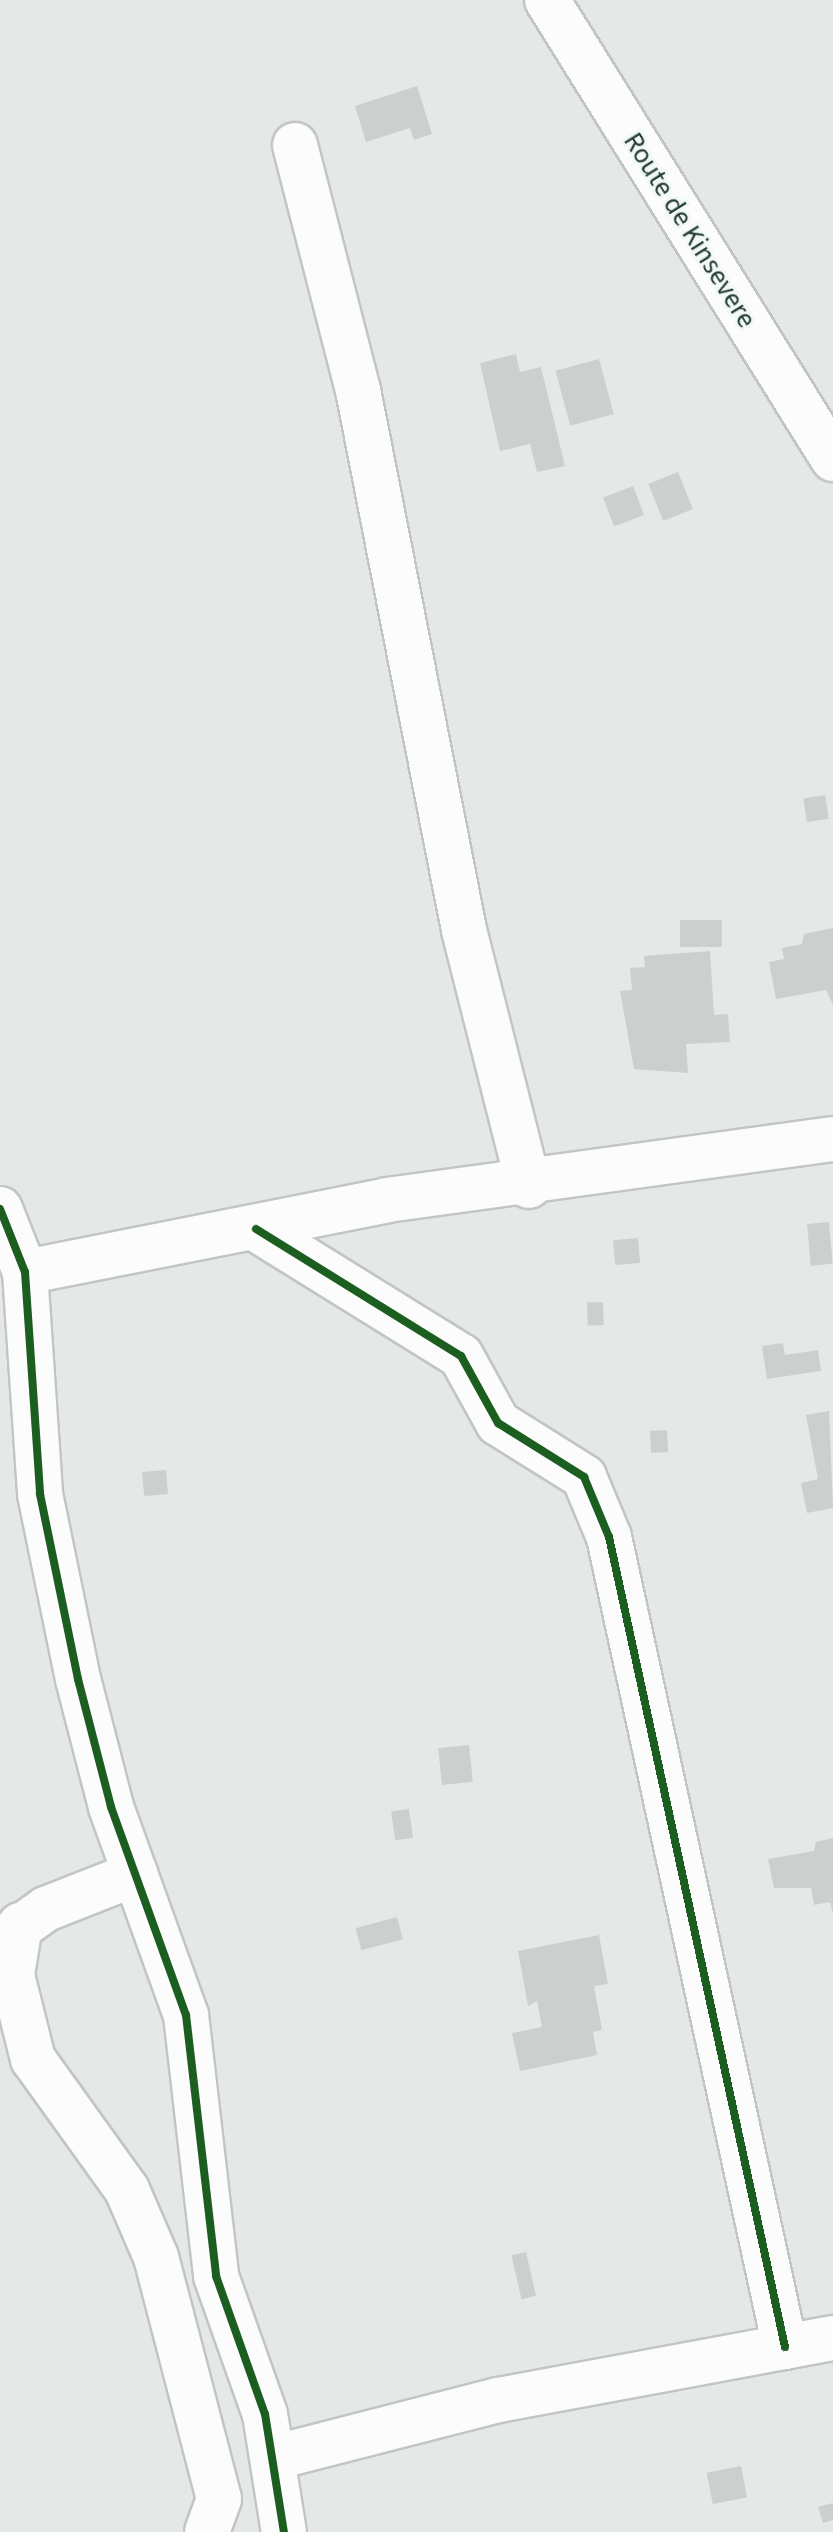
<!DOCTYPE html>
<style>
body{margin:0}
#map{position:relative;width:833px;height:2532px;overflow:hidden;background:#e4e9e7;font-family:"Source Sans 3",sans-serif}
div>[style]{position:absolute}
.building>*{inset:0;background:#cbd0ce;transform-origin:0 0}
.roads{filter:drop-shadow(2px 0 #c1c6c4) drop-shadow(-2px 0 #c1c6c4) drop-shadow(0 2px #c1c6c4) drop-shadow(0 -2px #c1c6c4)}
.minor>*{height:44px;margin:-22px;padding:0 22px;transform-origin:22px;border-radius:22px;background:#fbfcfb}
.cycleway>*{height:8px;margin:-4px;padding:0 4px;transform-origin:4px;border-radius:4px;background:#1b5e20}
span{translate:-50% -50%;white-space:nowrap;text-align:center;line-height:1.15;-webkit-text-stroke:6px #f2f8f5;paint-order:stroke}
.street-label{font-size:28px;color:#233b35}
</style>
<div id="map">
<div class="building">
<div style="clip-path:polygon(417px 86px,432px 134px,414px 140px,410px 128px,366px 142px,355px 106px)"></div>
<div style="clip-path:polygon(516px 354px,520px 372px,541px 367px,565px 466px,537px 472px,530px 444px,500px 451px,480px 363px)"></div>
<div style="left:599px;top:359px;width:57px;height:45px;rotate:75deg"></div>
<div style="left:678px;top:472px;width:40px;height:32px;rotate:68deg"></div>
<div style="left:633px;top:486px;width:31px;height:32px;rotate:69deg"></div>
<div style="left:825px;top:795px;width:24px;height:22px;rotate:81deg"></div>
<div style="left:722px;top:920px;width:27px;height:42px;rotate:90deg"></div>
<div style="clip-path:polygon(833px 928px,833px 1005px,826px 990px,776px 999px,769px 962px,784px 959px,782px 948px,802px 944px,804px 934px)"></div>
<div style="clip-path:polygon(710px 951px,714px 1015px,728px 1014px,730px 1042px,686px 1044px,688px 1073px,634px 1069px,620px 991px,632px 990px,630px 968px,645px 967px,644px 956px)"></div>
<div style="left:829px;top:1222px;width:42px;height:22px;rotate:85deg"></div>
<div style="left:638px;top:1238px;width:25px;height:25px;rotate:85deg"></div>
<div style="left:603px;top:1302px;width:23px;height:16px;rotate:88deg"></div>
<div style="clip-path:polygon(783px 1343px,785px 1355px,818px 1350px,821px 1371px,767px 1379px,762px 1346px)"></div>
<div style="clip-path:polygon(829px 1411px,833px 1508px,807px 1513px,801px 1483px,818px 1479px,806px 1415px)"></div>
<div style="left:667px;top:1430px;width:22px;height:17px;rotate:87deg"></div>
<div style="left:166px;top:1470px;width:24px;height:24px;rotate:85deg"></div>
<div style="left:469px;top:1745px;width:37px;height:31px;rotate:84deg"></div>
<div style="left:409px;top:1809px;width:29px;height:18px;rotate:82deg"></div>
<div style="clip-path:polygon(833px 1838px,833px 1913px,830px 1902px,814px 1905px,811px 1888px,774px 1888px,768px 1859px,814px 1851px,816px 1842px)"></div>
<div style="left:397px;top:1917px;width:23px;height:43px;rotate:75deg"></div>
<div style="clip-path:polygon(599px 1935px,608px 1984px,594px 1986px,602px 2030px,593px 2032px,597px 2055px,520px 2071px,512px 2033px,542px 2027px,537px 2001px,528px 2006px,518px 1951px)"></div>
<div style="left:526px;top:2252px;width:45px;height:15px;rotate:77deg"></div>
<div style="left:741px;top:2466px;width:32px;height:35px;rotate:79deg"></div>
<div style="clip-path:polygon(833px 2503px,833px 2520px,823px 2523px,818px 2507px)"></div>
</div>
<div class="roads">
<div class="minor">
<div style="left:547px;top:0;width:541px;rotate:58.07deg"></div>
<div style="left:295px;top:145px;width:253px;rotate:75.6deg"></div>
<div style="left:358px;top:390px;width:550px;rotate:78.89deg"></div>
<div style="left:464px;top:930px;width:264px;rotate:75.8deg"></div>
<div style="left:0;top:1209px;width:68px;rotate:68.4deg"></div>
<div style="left:25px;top:1272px;width:223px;rotate:86.1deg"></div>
<div style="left:40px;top:1494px;width:189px;rotate:78.4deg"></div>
<div style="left:78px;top:1679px;width:132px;rotate:75.5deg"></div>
<div style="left:111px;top:1807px;width:221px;rotate:70.2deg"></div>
<div style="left:186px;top:2015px;width:263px;rotate:83.4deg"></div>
<div style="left:216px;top:2276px;width:146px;rotate:70.5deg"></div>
<div style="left:265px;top:2414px;width:120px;rotate:80.9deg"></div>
<div style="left:256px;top:1229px;width:241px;rotate:31.8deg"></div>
<div style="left:461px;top:1356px;width:77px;rotate:61.1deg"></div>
<div style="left:498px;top:1423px;width:102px;rotate:32.1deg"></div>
<div style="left:584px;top:1477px;width:65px;rotate:67.4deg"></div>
<div style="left:609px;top:1537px;width:829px;rotate:77.74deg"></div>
<div style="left:25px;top:1272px;width:369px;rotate:-11.2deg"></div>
<div style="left:387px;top:1200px;width:450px;rotate:-7.8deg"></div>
<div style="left:20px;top:1925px;width:51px;rotate:99.1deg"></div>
<div style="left:12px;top:1975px;width:87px;rotate:76deg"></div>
<div style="left:33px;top:2059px;width:161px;rotate:54.3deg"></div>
<div style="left:127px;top:2190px;width:73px;rotate:66.6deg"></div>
<div style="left:156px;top:2257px;width:250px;rotate:75.4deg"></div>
<div style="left:219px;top:2499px;width:35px;rotate:110deg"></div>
<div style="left:0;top:1942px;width:57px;rotate:-35.7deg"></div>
<div style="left:46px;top:1909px;width:96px;rotate:-21.5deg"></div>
<div style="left:276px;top:2457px;width:229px;rotate:-14.4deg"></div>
<div style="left:498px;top:2400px;width:341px;rotate:-10.5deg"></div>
</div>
</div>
<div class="cycleway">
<div style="left:0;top:1209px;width:68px;rotate:68.4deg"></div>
<div style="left:25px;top:1272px;width:223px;rotate:86.1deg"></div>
<div style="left:40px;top:1494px;width:189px;rotate:78.4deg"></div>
<div style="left:78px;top:1679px;width:132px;rotate:75.5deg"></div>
<div style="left:111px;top:1807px;width:221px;rotate:70.2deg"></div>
<div style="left:186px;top:2015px;width:263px;rotate:83.4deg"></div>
<div style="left:216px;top:2276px;width:146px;rotate:70.5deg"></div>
<div style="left:265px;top:2414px;width:120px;rotate:80.9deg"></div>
<div style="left:256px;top:1229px;width:241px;rotate:31.8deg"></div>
<div style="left:461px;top:1356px;width:77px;rotate:61.1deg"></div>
<div style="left:498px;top:1423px;width:102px;rotate:32.1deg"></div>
<div style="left:584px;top:1477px;width:65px;rotate:67.4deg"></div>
<div style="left:609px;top:1537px;width:829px;rotate:77.74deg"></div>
</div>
<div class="street-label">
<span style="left:690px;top:230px;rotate:58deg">Route de Kinsevere</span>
</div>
</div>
